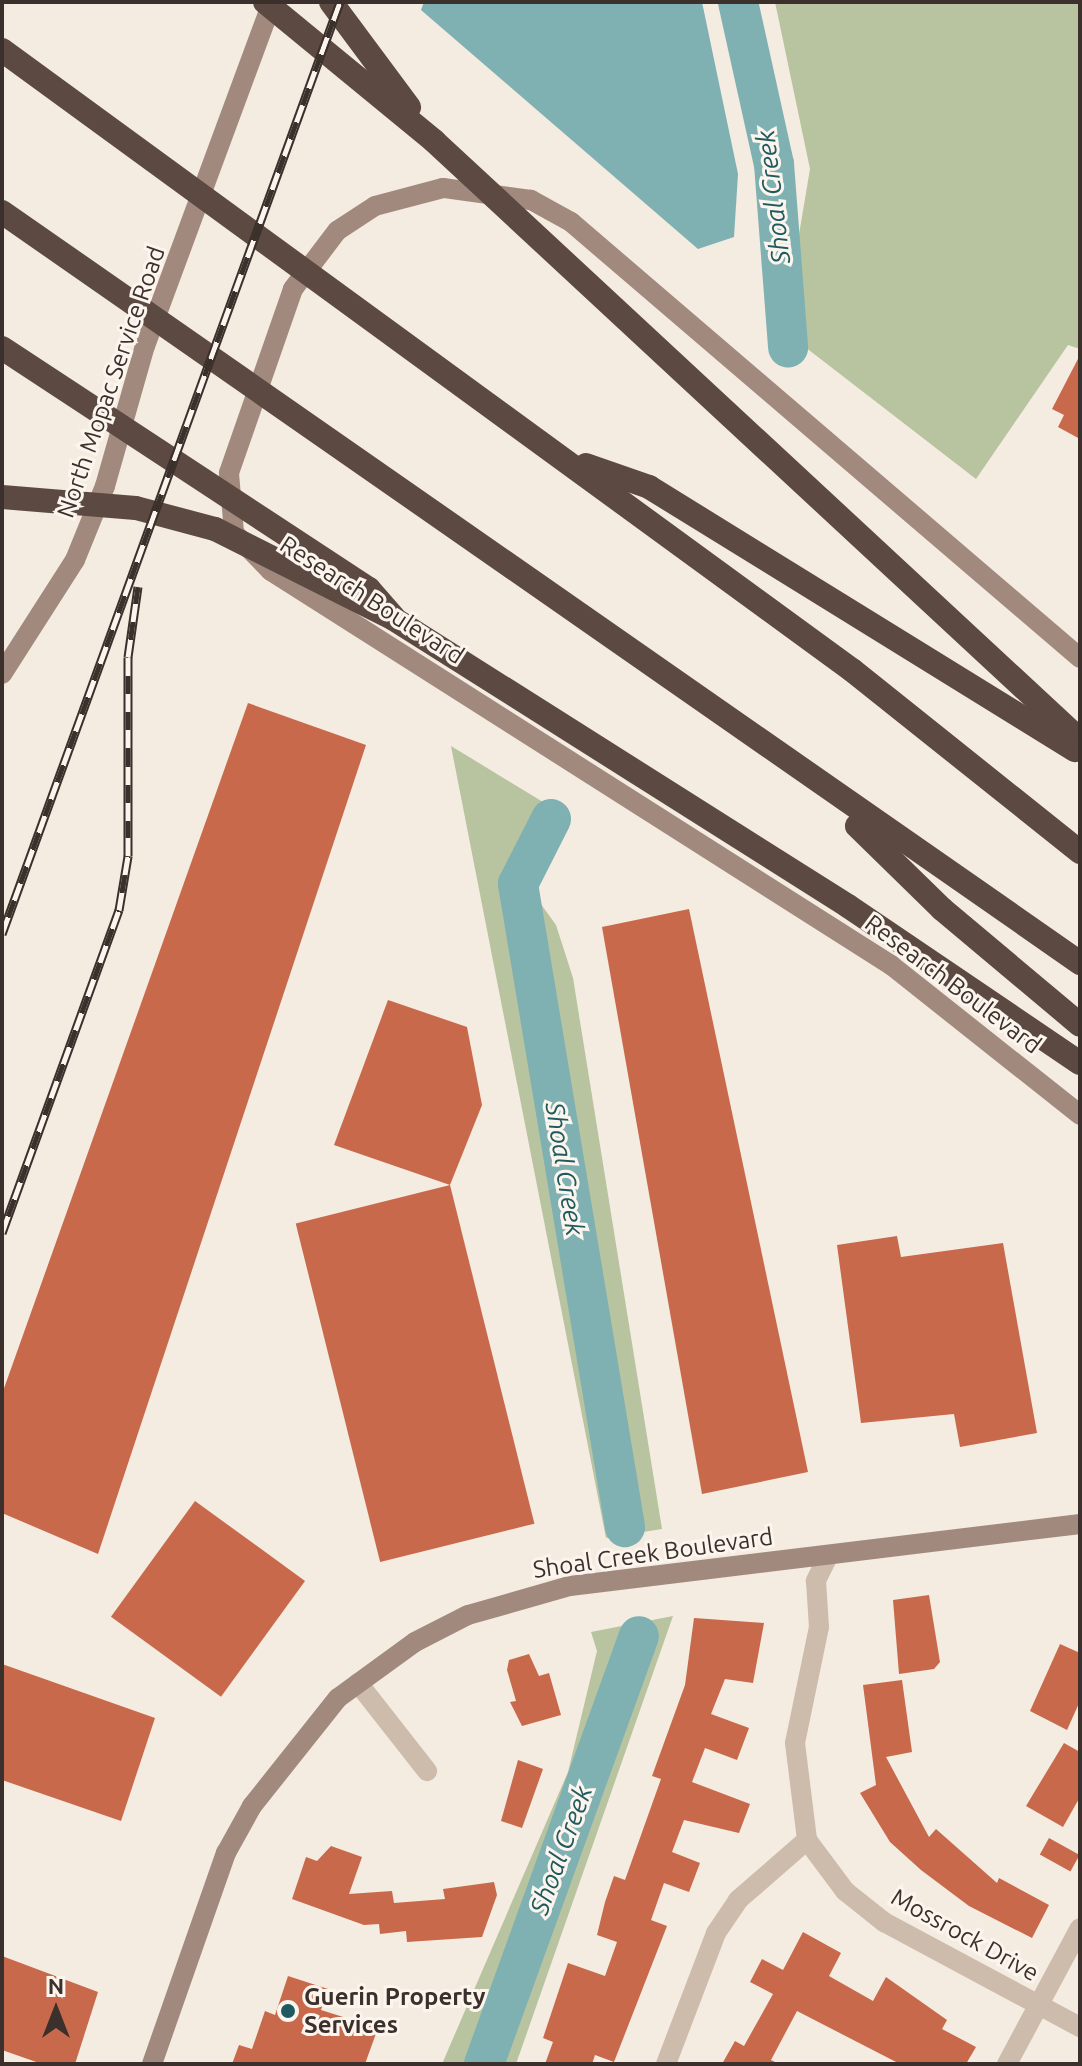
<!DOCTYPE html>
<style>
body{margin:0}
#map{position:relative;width:1082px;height:2066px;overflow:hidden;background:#f4ebe1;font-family:Ubuntu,sans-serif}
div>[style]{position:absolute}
.green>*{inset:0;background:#b8c4a0}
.water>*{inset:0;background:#7fb0b2}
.river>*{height:40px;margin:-20px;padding:0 20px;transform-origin:20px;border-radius:20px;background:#7fb0b2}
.building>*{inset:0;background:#c8694b;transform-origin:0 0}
.street>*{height:20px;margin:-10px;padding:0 10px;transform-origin:10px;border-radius:10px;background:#cdbbac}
.secondary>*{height:20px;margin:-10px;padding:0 10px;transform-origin:10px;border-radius:10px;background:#a18a7d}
.highway>*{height:24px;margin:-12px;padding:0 12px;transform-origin:12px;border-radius:12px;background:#5c4a42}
.rail>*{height:9px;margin-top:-4.5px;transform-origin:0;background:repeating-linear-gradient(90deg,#fbf5ee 0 18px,#3b302b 0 36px);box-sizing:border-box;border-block:2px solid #3b302b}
.dots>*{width:22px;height:22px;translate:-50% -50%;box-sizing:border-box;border:4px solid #fbf5ee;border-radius:50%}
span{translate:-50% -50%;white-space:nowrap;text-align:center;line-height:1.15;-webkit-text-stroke:6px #fbf5ee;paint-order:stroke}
.street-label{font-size:24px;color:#3b302b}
.poi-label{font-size:24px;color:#3b302b;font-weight:700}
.left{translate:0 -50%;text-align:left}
.water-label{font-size:26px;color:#1f5a5e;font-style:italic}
.frame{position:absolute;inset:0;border:4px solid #3b302b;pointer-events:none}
.north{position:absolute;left:16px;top:1970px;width:80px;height:80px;-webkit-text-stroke:6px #fbf5ee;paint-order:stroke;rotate:0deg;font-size:22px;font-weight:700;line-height:32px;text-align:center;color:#3b302b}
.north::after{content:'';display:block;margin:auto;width:28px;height:36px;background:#3b302b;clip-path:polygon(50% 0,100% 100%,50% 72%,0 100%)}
</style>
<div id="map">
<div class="green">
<div style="clip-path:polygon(775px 2px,1080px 2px,1080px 349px,1068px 345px,976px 479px,783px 330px,810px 169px)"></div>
<div style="clip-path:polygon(451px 746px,566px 816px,534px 867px,530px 889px,556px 925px,573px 978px,662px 1529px,606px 1538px)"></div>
<div style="clip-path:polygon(673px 1616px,516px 2064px,442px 2064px,568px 1772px,597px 1651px,591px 1632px)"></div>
</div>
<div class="water">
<div style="clip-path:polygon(424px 2px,702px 2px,738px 174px,734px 237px,698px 249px,421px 10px)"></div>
</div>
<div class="river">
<div style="left:738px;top:2px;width:166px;rotate:77.5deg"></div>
<div style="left:774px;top:164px;width:184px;rotate:85.6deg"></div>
<div style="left:551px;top:819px;width:73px;rotate:116.9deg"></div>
<div style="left:518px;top:884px;width:652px;rotate:80.55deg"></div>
<div style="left:484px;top:2064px;width:455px;rotate:-70.1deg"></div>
</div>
<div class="building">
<div style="clip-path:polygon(1080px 355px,1080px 439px,1058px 427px,1064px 415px,1052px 409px)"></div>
<div style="clip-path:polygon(248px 703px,366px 745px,98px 1554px,2px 1513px,2px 1394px)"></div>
<div style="clip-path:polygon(689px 909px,808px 1472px,702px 1494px,602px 927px)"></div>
<div style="clip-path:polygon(388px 1000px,467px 1027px,482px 1105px,450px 1185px,334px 1145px)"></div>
<div style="left:450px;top:1185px;width:349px;height:159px;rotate:76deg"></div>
<div style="clip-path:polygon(897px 1236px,901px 1257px,1003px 1243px,1037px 1433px,960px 1447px,954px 1414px,861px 1423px,837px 1245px)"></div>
<div style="left:195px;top:1501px;width:136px;height:143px;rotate:36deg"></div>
<div style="clip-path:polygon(929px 1595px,940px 1662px,934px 1669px,899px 1674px,893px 1600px)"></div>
<div style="clip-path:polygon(694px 1618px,764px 1623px,753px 1683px,725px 1679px,711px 1714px,749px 1728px,737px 1760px,705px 1748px,692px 1782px,750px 1804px,739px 1833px,684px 1820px,672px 1852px,700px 1863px,689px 1892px,664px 1883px,651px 1920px,667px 1926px,614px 2062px,595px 2055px,592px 2064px,545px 2064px,553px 2042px,543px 2038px,568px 1963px,605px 1976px,617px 1942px,597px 1935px,605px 1902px,614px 1876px,625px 1880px,661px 1779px,652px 1776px,685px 1685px)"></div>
<div style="clip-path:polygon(1060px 1644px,1080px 1653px,1080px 1701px,1067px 1730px,1030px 1711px)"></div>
<div style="clip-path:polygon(529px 1654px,539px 1676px,549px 1673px,561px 1715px,522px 1726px,510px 1702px,516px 1701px,507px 1670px,509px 1660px)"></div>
<div style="clip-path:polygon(2px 1664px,155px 1718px,121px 1821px,2px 1780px)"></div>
<div style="clip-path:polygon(902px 1680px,912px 1752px,886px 1757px,929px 1837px,936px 1829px,997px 1883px,999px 1878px,1049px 1905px,1032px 1938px,969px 1906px,921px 1870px,890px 1842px,860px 1793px,876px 1785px,863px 1685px)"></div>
<div style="clip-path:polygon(1064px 1743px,1080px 1752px,1080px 1797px,1063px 1827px,1026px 1806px)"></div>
<div style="clip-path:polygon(518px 1760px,543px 1769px,522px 1828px,501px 1821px)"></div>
<div style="left:1049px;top:1838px;width:35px;height:19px;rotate:29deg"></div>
<div style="clip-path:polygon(331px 1846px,362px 1857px,349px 1894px,392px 1891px,394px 1903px,445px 1899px,443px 1889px,494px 1882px,497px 1895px,482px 1937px,407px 1942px,406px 1931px,380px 1934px,379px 1924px,364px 1925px,292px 1899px,306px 1857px,317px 1861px)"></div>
<div style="clip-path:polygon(803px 1932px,841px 1953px,829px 1976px,873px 2001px,886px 1977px,947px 2020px,942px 2029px,976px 2047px,966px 2064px,900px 2064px,797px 2011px,771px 2060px,779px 2064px,722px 2064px,735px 2041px,744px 2046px,773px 1994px,750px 1982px,762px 1959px,783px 1970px)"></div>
<div style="clip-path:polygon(2px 1956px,98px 1992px,75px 2064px,42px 2064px,2px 2050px)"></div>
<div style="clip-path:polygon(288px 1976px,328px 1989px,321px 2010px,378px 2028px,365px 2064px,232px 2064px,239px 2045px,252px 2049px,265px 2011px,275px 2015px)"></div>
</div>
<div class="street">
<div style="left:828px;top:1556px;width:28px;rotate:116deg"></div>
<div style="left:816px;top:1581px;width:46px;rotate:86.3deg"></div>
<div style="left:819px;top:1627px;width:118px;rotate:101.7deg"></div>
<div style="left:795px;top:1743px;width:98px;rotate:82.9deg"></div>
<div style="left:807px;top:1840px;width:64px;rotate:53.3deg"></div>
<div style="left:845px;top:1891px;width:50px;rotate:38.5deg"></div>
<div style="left:884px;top:1922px;width:222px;rotate:28.2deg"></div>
<div style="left:358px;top:1683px;width:112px;rotate:51.9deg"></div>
<div style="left:666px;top:2064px;width:140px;rotate:-69.1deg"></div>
<div style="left:716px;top:1933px;width:40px;rotate:-56deg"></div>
<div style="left:738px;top:1900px;width:91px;rotate:-41deg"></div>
<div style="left:1007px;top:2064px;width:154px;rotate:-61.8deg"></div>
</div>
<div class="secondary">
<div style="left:1080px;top:658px;width:670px;rotate:-139.42deg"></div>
<div style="left:571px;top:222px;width:46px;rotate:-151.2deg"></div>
<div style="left:531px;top:200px;width:89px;rotate:-172.2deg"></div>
<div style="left:443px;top:188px;width:70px;rotate:165.2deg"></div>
<div style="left:375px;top:206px;width:45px;rotate:146.7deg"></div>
<div style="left:337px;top:231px;width:73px;rotate:127.2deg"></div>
<div style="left:293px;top:289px;width:195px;rotate:109.2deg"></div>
<div style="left:229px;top:473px;width:60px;rotate:85.2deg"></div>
<div style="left:234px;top:533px;width:53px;rotate:45.8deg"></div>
<div style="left:271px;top:571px;width:735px;rotate:32.44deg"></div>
<div style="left:891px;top:965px;width:241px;rotate:38.4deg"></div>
<div style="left:2px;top:674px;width:135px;rotate:-57.4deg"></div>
<div style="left:75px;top:560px;width:80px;rotate:-67.9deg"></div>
<div style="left:105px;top:486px;width:146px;rotate:-74.1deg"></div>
<div style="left:145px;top:346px;width:367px;rotate:-69.7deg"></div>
<div style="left:152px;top:2064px;width:224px;rotate:-70.7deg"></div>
<div style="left:226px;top:1853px;width:54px;rotate:-61deg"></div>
<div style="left:252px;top:1806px;width:138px;rotate:-51.5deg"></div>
<div style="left:338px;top:1698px;width:95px;rotate:-36deg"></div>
<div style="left:415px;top:1642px;width:59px;rotate:-27deg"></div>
<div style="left:468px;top:1615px;width:106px;rotate:-15.9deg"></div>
<div style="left:570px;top:1586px;width:514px;rotate:-6.93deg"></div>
</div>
<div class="highway">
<div style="left:265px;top:2px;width:219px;rotate:39.4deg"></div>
<div style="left:434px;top:141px;width:881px;rotate:42.84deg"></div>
<div style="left:331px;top:2px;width:131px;rotate:53.4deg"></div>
<div style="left:2px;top:50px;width:1052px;rotate:36.11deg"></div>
<div style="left:852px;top:670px;width:292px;rotate:38.6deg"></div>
<div style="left:2px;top:212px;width:1314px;rotate:34.86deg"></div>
<div style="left:2px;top:348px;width:439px;rotate:33.3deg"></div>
<div style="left:369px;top:589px;width:38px;rotate:49deg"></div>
<div style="left:586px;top:465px;width:67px;rotate:19.2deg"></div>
<div style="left:649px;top:487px;width:501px;rotate:31.69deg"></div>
<div style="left:2px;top:497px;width:134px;rotate:4.7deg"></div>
<div style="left:136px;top:508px;width:82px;rotate:14.9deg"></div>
<div style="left:215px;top:529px;width:200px;rotate:26.7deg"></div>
<div style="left:394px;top:619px;width:537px;rotate:32.3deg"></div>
<div style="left:848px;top:906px;width:280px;rotate:34.1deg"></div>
<div style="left:857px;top:826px;width:119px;rotate:44.3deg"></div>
<div style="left:942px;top:909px;width:180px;rotate:40deg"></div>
</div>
<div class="rail">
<div style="left:2px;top:934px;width:991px;rotate:-70.07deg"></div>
<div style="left:2px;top:1233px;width:344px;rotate:-70.1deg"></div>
<div style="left:119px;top:910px;width:55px;rotate:-80.5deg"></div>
<div style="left:128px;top:856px;width:199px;rotate:-90deg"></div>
<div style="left:128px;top:657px;width:71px;rotate:-81.9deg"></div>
</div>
<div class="dots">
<div style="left:288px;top:2011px;background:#1f5a5e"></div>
</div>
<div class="street-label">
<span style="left:111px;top:382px;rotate:-71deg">North Mopac Service Road</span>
<span style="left:372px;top:600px;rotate:33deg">Research Boulevard</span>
<span style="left:953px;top:984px;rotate:37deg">Research Boulevard</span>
<span style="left:653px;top:1553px;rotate:-8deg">Shoal Creek Boulevard</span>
<span style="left:965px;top:1935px;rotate:29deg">Mossrock Drive</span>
</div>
<div class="poi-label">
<span class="left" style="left:304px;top:2011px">Guerin Property<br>Services</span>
</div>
<div class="water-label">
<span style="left:773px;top:197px;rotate:-97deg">Shoal Creek</span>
<span style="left:565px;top:1169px;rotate:81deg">Shoal Creek</span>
<span style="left:561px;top:1850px;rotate:-70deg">Shoal Creek</span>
</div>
<div class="frame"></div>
<div class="north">N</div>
</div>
